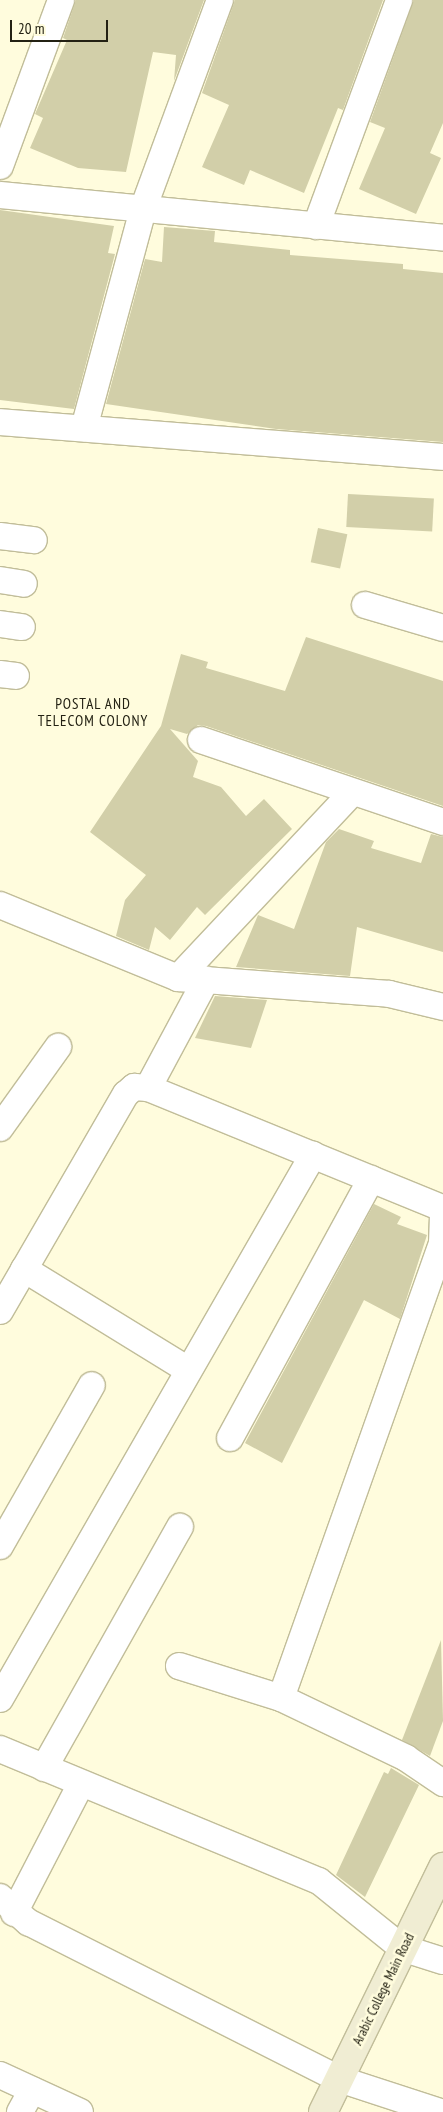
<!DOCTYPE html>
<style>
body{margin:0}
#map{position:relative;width:443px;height:2112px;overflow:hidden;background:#fffcdd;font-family:"PT Sans Narrow",sans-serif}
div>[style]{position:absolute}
.building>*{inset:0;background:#d2cfa9;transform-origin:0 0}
.roads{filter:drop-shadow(1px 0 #c1bd99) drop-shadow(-1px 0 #c1bd99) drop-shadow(0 1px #c1bd99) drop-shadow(0 -1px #c1bd99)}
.minor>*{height:26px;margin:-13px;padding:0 13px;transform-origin:13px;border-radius:13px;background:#fff}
.secondary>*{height:28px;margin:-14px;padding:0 14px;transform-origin:14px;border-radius:14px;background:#f0edd3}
span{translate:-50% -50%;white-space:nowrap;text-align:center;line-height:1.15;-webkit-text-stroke:5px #fffcdd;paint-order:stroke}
.street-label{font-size:14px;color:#232113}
.neighbourhood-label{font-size:15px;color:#232113;letter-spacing:1px}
.scale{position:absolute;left:10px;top:20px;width:98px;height:22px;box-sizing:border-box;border:2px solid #232113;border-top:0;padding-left:6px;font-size:15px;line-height:18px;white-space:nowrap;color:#232113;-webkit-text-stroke:4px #fffcdd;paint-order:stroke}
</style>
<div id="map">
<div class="building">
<div style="clip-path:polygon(76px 0,204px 0,174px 81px,176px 55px,153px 52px,126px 172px,78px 168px,30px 148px,43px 118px,35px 114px,67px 40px,63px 38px)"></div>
<div style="clip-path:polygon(235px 0,383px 0,343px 110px,338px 108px,304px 193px,250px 170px,244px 185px,202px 167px,229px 105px,202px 93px)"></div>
<div style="clip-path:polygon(414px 0,443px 0,443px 123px,430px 153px,441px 158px,416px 214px,359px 189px,385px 128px,370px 122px)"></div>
<div style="clip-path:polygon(0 210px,114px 226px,108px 253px,115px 254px,74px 409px,0 400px)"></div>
<div style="clip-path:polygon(164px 227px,215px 231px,214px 242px,290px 250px,290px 255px,403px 264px,403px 269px,443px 273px,443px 442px,276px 429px,106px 404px,145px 259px,162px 262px)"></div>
<div style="left:348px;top:494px;width:86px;height:33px;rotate:3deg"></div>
<div style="left:318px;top:528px;width:30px;height:35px;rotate:12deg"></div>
<div style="clip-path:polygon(306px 637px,443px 681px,443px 806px,206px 726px,198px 725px,187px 734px,170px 729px,198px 761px,193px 777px,221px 787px,246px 816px,264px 799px,292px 829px,205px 915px,197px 907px,170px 940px,155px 927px,149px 950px,116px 936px,125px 900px,146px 875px,90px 832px,161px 726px,181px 654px,208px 662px,206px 668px,285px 691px)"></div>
<div style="clip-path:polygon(339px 829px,374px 841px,371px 848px,421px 863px,431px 834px,443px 837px,443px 952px,357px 927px,350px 976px,236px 967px,258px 915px,294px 929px,326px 842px)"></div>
<div style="clip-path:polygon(215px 996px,267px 1000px,251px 1048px,195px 1038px)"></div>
<div style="clip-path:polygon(374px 1204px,401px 1217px,397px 1224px,427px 1235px,400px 1319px,364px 1300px,282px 1463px,245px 1443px)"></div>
<div style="clip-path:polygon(441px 1640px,443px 1721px,430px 1756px,402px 1740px)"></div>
<div style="clip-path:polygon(391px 1768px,419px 1785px,365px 1897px,336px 1875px,384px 1772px,388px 1774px)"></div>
</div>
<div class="roads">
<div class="minor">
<div style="left:0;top:166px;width:177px;rotate:-69.8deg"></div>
<div style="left:0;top:195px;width:445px;rotate:5.5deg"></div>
<div style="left:316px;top:226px;width:241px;rotate:-69.8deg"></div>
<div style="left:0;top:422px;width:444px;rotate:4.5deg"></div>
<div style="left:84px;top:428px;width:227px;rotate:-74.9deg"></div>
<div style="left:143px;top:209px;width:223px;rotate:-69.8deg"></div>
<div style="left:0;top:536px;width:34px;rotate:7deg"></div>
<div style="left:0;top:580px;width:24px;rotate:9deg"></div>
<div style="left:365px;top:605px;width:81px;rotate:16.4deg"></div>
<div style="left:0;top:624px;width:22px;rotate:8deg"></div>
<div style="left:0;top:674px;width:16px;rotate:7deg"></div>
<div style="left:201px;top:740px;width:256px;rotate:18.7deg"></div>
<div style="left:0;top:905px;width:192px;rotate:22.3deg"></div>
<div style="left:178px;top:978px;width:254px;rotate:-46.8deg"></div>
<div style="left:178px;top:978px;width:212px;rotate:4.3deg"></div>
<div style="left:389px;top:994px;width:56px;rotate:13.5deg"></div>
<div style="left:148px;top:1088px;width:123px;rotate:-61.8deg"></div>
<div style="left:0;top:1128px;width:100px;rotate:-54.4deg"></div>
<div style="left:24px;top:1269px;width:193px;rotate:31.6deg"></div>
<div style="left:0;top:1311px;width:251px;rotate:-59.9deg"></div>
<div style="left:126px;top:1094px;width:11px;rotate:-41deg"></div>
<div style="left:134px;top:1087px;width:14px;rotate:4deg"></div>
<div style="left:148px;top:1088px;width:315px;rotate:22.2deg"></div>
<div style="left:230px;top:1438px;width:295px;rotate:-61.4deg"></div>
<div style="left:0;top:1546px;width:185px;rotate:-60.3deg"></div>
<div style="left:179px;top:1666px;width:107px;rotate:17.4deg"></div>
<div style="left:281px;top:1698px;width:139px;rotate:25.6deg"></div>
<div style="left:406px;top:1758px;width:45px;rotate:34deg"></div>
<div style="left:281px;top:1698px;width:482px;rotate:-70.5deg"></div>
<div style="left:442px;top:1244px;width:36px;rotate:-88deg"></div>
<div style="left:0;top:1699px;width:628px;rotate:-60.09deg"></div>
<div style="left:0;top:1749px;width:345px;rotate:22.5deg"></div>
<div style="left:319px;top:1881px;width:107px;rotate:38.9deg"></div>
<div style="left:402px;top:1948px;width:43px;rotate:17.6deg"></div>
<div style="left:44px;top:1768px;width:277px;rotate:-60.6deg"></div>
<div style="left:0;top:1897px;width:38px;rotate:42deg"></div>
<div style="left:28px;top:1922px;width:348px;rotate:26.8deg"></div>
<div style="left:339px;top:2079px;width:106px;rotate:18.1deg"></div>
<div style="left:14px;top:1913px;width:145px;rotate:-62.6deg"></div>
<div style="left:0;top:2075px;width:88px;rotate:24.8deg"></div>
<div style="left:20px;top:2112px;width:25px;rotate:-61deg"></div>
</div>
<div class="secondary">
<div style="left:323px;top:2112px;width:273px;rotate:-63.9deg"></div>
</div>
</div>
<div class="street-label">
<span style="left:383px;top:1989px;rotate:-64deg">Arabic College Main Road</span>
</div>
<div class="neighbourhood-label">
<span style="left:93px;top:712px">POSTAL AND<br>TELECOM COLONY</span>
</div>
<div class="scale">20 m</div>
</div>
